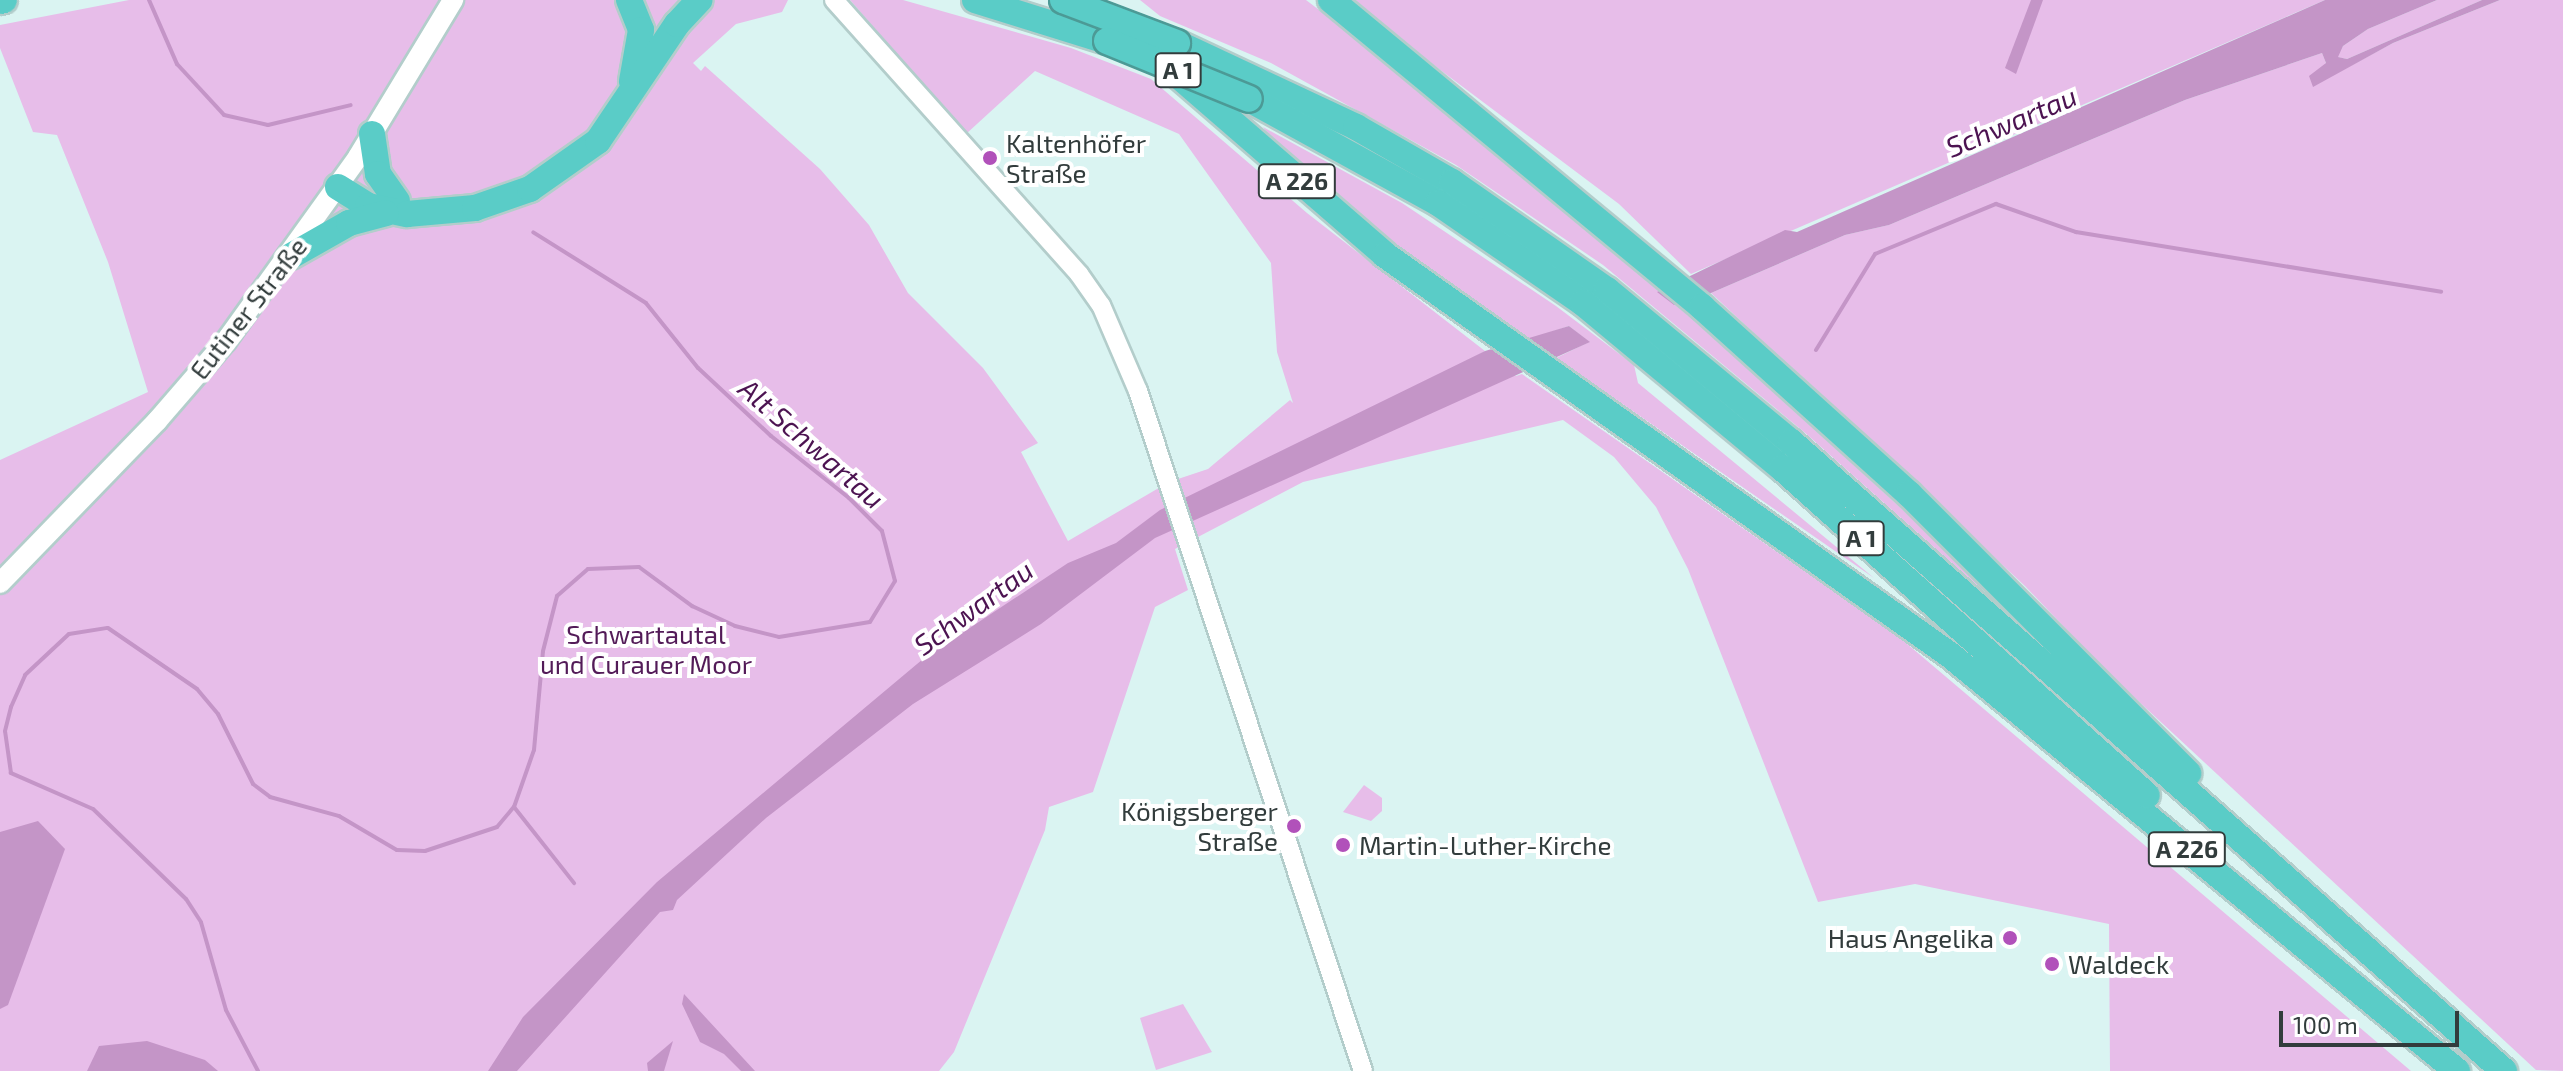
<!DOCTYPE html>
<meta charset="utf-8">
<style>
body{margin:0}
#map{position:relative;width:2563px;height:1071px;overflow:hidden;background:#daf4f2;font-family:"Exo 2",sans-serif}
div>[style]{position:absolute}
.green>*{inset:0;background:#e7bde9}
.water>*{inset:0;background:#c495c7}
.stream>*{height:4px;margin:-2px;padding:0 2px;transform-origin:2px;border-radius:2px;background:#c495c7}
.roads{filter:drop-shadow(2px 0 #b3cdcb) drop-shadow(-2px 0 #b3cdcb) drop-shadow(0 2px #b3cdcb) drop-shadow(0 -2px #b3cdcb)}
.tertiary>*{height:18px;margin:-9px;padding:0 9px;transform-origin:9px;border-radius:9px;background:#fff}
.secondary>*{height:20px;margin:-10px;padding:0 10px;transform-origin:10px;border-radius:10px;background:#fff}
.motorway>*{height:26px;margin:-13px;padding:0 13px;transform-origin:13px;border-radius:13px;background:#5accc7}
.bridges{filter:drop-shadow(2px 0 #4c9a96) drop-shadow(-2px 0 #4c9a96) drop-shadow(0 2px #4c9a96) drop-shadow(0 -2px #4c9a96)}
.motorway-bridge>*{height:26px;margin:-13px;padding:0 13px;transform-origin:13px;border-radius:13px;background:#5accc7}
.dots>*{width:22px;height:22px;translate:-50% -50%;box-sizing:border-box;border:4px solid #fff;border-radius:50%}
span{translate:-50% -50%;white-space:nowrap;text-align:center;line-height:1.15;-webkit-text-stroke:8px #fff;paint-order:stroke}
.shield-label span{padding:2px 6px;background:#fff;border:2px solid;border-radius:6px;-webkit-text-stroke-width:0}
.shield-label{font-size:24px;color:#323c3c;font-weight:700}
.poi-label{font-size:26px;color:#323c3c}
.left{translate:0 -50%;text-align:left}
.right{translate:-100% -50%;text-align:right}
.street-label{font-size:26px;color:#323c3c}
.park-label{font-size:26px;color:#531b58}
.water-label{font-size:28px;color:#4c1351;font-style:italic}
.scale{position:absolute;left:2279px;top:1011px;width:180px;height:36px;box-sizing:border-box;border:4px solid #323c3c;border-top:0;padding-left:10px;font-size:24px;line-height:28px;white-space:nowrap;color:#323c3c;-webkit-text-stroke:6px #fff;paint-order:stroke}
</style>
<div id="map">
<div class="green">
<div style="clip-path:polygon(129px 0,788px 0,782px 12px,736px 24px,693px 63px,701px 71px,705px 66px,820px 169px,869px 225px,908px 293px,983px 368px,1038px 443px,1021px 452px,1068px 541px,1169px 482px,1208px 469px,1290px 400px,1293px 403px,1277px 352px,1271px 263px,1179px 134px,1035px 71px,966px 134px,850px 0,903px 0,1071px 48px,1151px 79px,1307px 213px,1485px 351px,1473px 358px,1516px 376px,1522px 374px,1899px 637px,2411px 1071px,2110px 1071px,2109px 924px,1915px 884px,1818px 902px,1688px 569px,1656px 507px,1614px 457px,1563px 420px,1303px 482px,1175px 549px,1188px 590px,1155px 607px,1093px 792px,1049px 807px,1045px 830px,954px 1052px,939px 1071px,0 1071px,0 460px,148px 392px,108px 262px,57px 135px,33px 132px,0 48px,0 25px)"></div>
<div style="clip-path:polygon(1140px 0,1306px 0,1478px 131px,1662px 289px,1658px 292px,1678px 304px,1984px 584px,1982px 590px,1804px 432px,1603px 265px,1456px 165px,1271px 63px,1160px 16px)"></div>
<div style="clip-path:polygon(1347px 0,2325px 0,1691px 274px,1619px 204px)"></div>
<div style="clip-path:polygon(2437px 0,2482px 0,2347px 59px,2337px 57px,2343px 46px,2368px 29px)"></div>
<div style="clip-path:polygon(2500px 0,2563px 0,2563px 1071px,2536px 1070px,2107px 672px,2025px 586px,1711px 293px,1845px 235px,1889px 225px,2185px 100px,2322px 53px,2326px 63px,2313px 86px,2393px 43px)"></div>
<div style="clip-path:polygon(1263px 127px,1402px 203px,1556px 306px,1634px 365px,1638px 383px,1874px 578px,1556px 358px,1589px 342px,1569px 326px,1527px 340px,1388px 247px,1292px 171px)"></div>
<div style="clip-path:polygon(1364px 785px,1382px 798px,1382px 811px,1371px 821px,1343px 812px)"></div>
<div style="clip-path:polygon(1183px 1004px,1212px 1052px,1156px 1070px,1140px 1018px)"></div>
</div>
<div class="water">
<div style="clip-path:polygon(2031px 0,2043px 0,2016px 74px,2005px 68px)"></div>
<div style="clip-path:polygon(2325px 0,2437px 0,2368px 29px,2343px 46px,2338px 57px,2347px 59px,2482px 0,2500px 0,2393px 43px,2313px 87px,2309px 76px,2326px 63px,2322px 53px,2185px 100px,1889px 225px,1845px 235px,1711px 293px,1674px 305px,1657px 292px,1785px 230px,1797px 232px)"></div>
<div style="clip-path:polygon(1569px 326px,1590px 342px,1155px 538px,1041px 624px,913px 704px,766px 818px,677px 900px,673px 910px,660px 912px,517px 1071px,488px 1071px,523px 1017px,657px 882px,923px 659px,1068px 563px,1116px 543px,1160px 510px,1485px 351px)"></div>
<div style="clip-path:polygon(38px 821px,65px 849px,8px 1005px,0 1009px,0 832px)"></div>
<div style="clip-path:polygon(684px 994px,755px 1071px,741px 1071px,724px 1054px,700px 1042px,682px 1004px)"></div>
<div style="clip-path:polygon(147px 1041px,205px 1060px,218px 1071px,87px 1071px,99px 1046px)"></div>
<div style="clip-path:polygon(673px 1041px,664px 1071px,648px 1071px,647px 1063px)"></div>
</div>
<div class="stream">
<div style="left:149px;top:0;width:70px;rotate:66.4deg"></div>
<div style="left:177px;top:64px;width:69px;rotate:47.3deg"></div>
<div style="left:224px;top:115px;width:45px;rotate:12.8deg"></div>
<div style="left:268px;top:125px;width:85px;rotate:-13.5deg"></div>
<div style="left:1816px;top:350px;width:113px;rotate:-58.4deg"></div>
<div style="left:1875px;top:254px;width:131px;rotate:-22.5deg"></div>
<div style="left:1996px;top:204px;width:85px;rotate:19.3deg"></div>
<div style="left:2076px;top:232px;width:370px;rotate:9.3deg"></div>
<div style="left:514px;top:807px;width:97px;rotate:51.7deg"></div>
<div style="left:258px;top:1071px;width:69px;rotate:-117.7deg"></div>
<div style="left:226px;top:1010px;width:91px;rotate:-105.9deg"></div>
<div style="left:201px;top:922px;width:27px;rotate:-123deg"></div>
<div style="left:186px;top:899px;width:129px;rotate:-135.9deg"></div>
<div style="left:93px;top:809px;width:90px;rotate:-156.3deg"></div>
<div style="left:11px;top:773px;width:42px;rotate:-98.1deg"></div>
<div style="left:5px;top:731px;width:25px;rotate:-76deg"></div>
<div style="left:11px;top:707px;width:35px;rotate:-66deg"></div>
<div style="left:25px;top:675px;width:60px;rotate:-43deg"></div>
<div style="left:69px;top:634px;width:39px;rotate:-9deg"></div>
<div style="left:108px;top:628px;width:108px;rotate:34.4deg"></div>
<div style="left:197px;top:689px;width:33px;rotate:50deg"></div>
<div style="left:218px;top:714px;width:78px;rotate:63.4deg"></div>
<div style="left:253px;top:784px;width:21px;rotate:37deg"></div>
<div style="left:270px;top:797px;width:72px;rotate:15.4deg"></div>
<div style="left:339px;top:816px;width:67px;rotate:30.4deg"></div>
<div style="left:397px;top:850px;width:28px;rotate:2deg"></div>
<div style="left:425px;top:851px;width:76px;rotate:-18.4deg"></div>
<div style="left:497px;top:827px;width:26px;rotate:-50deg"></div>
<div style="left:514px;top:807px;width:60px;rotate:-70.7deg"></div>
<div style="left:534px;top:750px;width:99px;rotate:-84.8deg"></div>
<div style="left:543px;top:651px;width:57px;rotate:-75.7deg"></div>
<div style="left:557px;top:596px;width:41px;rotate:-41.1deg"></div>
<div style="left:588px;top:569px;width:51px;rotate:-2.2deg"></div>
<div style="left:639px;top:567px;width:66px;rotate:36.3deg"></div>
<div style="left:692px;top:606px;width:47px;rotate:24.9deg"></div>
<div style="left:735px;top:626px;width:45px;rotate:14deg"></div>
<div style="left:779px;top:637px;width:92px;rotate:-9.4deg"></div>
<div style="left:870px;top:622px;width:48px;rotate:-58.6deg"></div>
<div style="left:895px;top:581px;width:52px;rotate:-104.6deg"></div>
<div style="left:882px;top:531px;width:47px;rotate:-135deg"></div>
<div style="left:849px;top:498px;width:100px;rotate:-141.5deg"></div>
<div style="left:771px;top:436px;width:100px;rotate:-137deg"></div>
<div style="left:698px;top:368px;width:83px;rotate:-128.7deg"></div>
<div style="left:646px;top:303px;width:133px;rotate:-147.9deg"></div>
</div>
<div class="roads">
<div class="tertiary">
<div style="left:834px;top:0;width:368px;rotate:48.2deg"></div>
<div style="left:1079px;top:274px;width:38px;rotate:55deg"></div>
<div style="left:1101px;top:305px;width:94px;rotate:66.7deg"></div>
<div style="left:1138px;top:391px;width:716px;rotate:71.69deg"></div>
</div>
<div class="secondary">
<div style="left:0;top:583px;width:226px;rotate:-45.9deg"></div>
<div style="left:157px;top:421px;width:106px;rotate:-49.2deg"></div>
<div style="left:226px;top:341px;width:226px;rotate:-54.3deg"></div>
<div style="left:358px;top:157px;width:184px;rotate:-58.8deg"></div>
</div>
<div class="motorway">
<div style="left:629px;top:0;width:32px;rotate:68deg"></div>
<div style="left:641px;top:30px;width:52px;rotate:100deg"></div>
<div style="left:975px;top:0;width:138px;rotate:17.3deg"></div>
<div style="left:1331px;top:0;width:482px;rotate:39.6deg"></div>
<div style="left:1702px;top:307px;width:279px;rotate:42.1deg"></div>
<div style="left:1909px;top:494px;width:395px;rotate:45deg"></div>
<div style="left:0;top:1px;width:4px;rotate:-14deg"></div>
<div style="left:1177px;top:43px;width:198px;rotate:25.1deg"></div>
<div style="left:1356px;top:127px;width:111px;rotate:29.8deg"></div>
<div style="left:1452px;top:182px;width:189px;rotate:34.9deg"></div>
<div style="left:1607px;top:290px;width:239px;rotate:39.6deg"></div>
<div style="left:1791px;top:442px;width:951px;rotate:41.42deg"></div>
<div style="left:1166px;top:65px;width:290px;rotate:40.9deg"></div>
<div style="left:1385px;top:255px;width:692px;rotate:35.3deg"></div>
<div style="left:1950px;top:655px;width:656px;rotate:39.37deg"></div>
<div style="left:1249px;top:99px;width:216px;rotate:28.8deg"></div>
<div style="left:1438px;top:203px;width:176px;rotate:34.6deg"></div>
<div style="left:1583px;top:303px;width:259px;rotate:39.7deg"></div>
<div style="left:1782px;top:468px;width:490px;rotate:41.9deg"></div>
<div style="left:372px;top:134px;width:40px;rotate:81.5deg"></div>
<div style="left:378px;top:174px;width:33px;rotate:55deg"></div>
<div style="left:338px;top:187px;width:36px;rotate:32deg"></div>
<div style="left:368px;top:206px;width:40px;rotate:12deg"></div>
<div style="left:407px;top:214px;width:68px;rotate:-5deg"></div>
<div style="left:475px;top:208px;width:58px;rotate:-19.1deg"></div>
<div style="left:530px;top:189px;width:83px;rotate:-35.2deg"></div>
<div style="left:598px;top:141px;width:141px;rotate:-56deg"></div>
<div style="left:677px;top:24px;width:33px;rotate:-47deg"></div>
<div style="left:291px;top:256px;width:67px;rotate:-29.6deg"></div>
<div style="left:349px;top:223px;width:38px;rotate:-15deg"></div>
</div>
</div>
<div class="bridges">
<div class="motorway-bridge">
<div style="left:1063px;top:0;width:122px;rotate:20.7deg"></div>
<div style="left:1107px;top:41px;width:153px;rotate:22.2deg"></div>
</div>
</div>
<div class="dots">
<div style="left:990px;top:158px;background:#b151ba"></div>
<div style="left:1294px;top:826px;background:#b151ba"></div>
<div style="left:1343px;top:845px;background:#b151ba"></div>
<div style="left:2010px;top:938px;background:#b151ba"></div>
<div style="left:2052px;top:964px;background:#b151ba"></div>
</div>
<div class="shield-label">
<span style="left:1178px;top:70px">A 1</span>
<span style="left:1297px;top:181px">A 226</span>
<span style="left:1861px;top:538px">A 1</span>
<span style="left:2187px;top:849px">A 226</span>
</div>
<div class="poi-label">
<span class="left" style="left:1006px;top:158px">Kaltenhöfer<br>Straße</span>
<span class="right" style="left:1278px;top:826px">Königsberger<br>Straße</span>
<span class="left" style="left:1359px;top:845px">Martin-Luther-Kirche</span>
<span class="right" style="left:1994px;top:938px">Haus Angelika</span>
<span class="left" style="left:2068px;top:964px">Waldeck</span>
</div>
<div class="street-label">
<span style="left:248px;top:308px;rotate:-52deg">Eutiner Straße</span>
</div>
<div class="park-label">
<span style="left:646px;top:649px">Schwartautal<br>und Curauer Moor</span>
</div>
<div class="water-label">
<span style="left:2011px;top:121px;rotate:-23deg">Schwartau</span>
<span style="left:812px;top:443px;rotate:41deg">Alt Schwartau</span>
<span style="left:973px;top:607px;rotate:-36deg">Schwartau</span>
</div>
<div class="scale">100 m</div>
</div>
